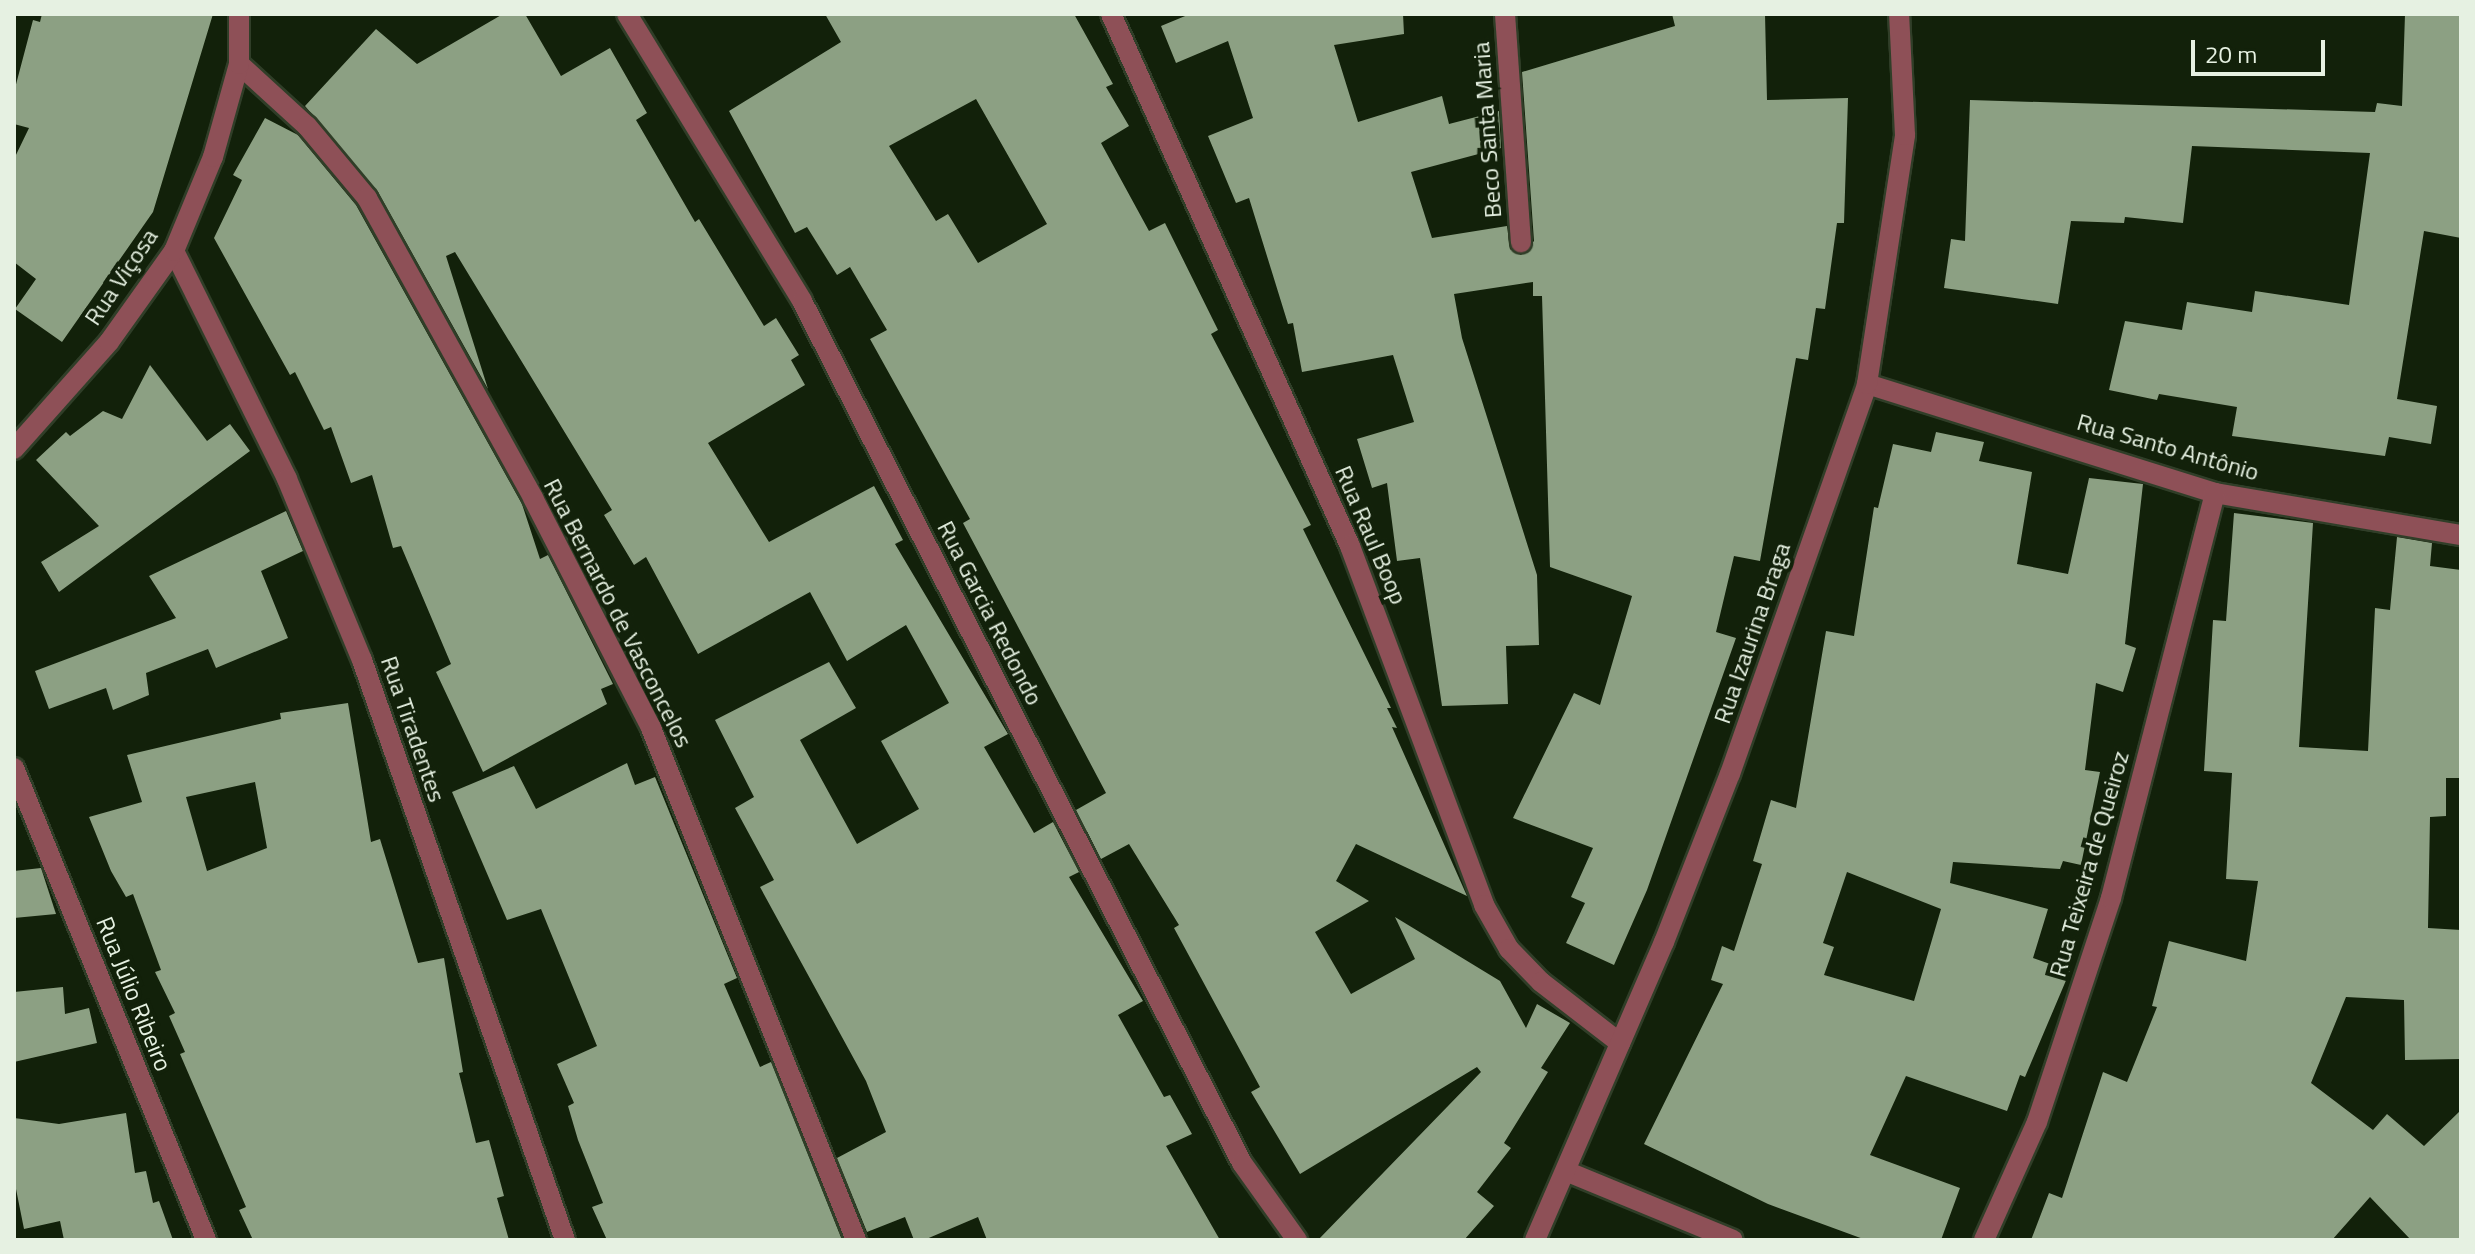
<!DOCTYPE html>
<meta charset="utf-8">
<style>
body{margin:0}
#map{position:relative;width:2475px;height:1254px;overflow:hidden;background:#12210a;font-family:"Titillium Web",sans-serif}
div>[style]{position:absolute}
.building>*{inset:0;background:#8ca083}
.roads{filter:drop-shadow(2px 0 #303e28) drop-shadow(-2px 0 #303e28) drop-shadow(0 2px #303e28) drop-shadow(0 -2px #303e28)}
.street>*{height:20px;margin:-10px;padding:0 10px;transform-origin:10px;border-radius:10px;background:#8e5057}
span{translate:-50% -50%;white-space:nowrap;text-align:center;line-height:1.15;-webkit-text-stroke:8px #12210a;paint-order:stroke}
.street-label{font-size:24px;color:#e6f1e2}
.frame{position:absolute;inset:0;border:16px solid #e6f1e2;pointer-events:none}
.scale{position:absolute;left:2191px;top:40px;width:134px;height:36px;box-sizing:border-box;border:4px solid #e6f1e2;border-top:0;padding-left:10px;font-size:24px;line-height:28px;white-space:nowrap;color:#e6f1e2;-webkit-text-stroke:6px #12210a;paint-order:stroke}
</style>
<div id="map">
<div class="building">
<div style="clip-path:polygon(42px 14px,213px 14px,153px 212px,62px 342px,15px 309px,36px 279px,14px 262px,14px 159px,29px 128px,14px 124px,14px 92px,33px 20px,40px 22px)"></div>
<div style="clip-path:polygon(503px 14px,525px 14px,561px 76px,610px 48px,647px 113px,636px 120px,695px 222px,699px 219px,764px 326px,776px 318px,799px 355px,791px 360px,805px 385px,708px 443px,769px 542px,874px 486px,903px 540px,895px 544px,1008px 734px,984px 747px,1034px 833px,1053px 822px,1079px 872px,1069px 877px,1143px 1001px,1118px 1015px,1164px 1097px,1170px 1095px,1192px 1134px,1166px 1146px,1220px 1240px,987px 1240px,978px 1217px,924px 1240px,914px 1240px,905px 1217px,867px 1232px,837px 1158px,886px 1132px,866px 1081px,760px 887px,774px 880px,735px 808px,754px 797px,715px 720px,829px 662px,856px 708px,800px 740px,857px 844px,919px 809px,881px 741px,949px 703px,906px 625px,847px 661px,810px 592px,698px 654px,646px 557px,634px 565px,604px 515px,612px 510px,455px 252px,446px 256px,488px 389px,378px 192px,305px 106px,376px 29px,417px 64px)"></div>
<div style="clip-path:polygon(evenodd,825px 14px,1074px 14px,1113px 84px,1106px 87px,1129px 126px,1101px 143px,1149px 231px,1165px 223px,1218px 330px,1211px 334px,1311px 525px,1303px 529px,1391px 708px,1387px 708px,1397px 728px,1392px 727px,1467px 896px,1356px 844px,1336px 881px,1369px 901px,1315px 932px,1351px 994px,1415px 959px,1395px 917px,1500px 981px,1526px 1028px,1537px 1004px,1570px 1023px,1541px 1068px,1548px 1072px,1504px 1143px,1511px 1148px,1477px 1192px,1494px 1206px,1464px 1240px,1318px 1240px,1481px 1072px,1477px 1067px,1300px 1174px,1251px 1092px,1260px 1087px,1174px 928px,1179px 925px,1129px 844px,1101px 859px,1076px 810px,1106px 793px,963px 523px,970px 519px,870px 339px,887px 330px,850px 267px,837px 275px,807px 227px,795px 233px,729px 111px,841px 42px,825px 14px,976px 99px,1047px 224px,978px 263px,948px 214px,936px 221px,889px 146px,976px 99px)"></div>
<div style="clip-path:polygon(1190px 14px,1403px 14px,1404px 34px,1334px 45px,1358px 122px,1442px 96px,1449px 124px,1499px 111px,1501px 148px,1411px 172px,1432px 238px,1507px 226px,1510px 249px,1521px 255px,1534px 241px,1522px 72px,1675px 26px,1672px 14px,1765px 14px,1767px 100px,1848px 98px,1844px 223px,1837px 223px,1825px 309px,1816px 308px,1808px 360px,1796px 358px,1760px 561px,1734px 556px,1716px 632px,1736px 638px,1647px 890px,1614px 965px,1566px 943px,1585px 903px,1571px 897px,1593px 848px,1513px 818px,1574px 693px,1600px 705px,1632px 596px,1550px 567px,1542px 296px,1533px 296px,1533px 282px,1454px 294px,1462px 338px,1537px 575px,1539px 645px,1506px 646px,1508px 704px,1442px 706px,1420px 558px,1397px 561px,1387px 483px,1372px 488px,1357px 439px,1414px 422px,1393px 355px,1302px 372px,1293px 323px,1288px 324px,1249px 198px,1236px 203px,1208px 136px,1253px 118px,1228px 41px,1176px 63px,1161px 26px)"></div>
<div style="clip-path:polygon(2405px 14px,2461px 14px,2461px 238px,2424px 231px,2397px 399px,2437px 406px,2431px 444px,2389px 437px,2385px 456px,2232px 436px,2237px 407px,2159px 394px,2157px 400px,2109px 390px,2125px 321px,2182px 330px,2187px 302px,2252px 312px,2255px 291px,2349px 305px,2370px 153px,2192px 146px,2183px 223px,2125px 217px,2124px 223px,2071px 221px,2058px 304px,1944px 288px,1951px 239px,1965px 241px,1970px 100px,2375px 112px,2377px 103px,2402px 106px)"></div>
<div style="clip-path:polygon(265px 118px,298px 135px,356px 205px,522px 504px,540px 559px,548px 555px,613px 684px,601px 689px,607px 704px,483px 772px,436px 672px,451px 664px,401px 546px,393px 548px,372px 475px,351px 483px,331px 427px,324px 430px,295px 372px,290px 375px,214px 238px,242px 180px,233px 175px)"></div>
<div style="clip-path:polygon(150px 365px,207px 441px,230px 424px,250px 451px,59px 592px,41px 562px,99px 526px,36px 460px,66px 432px,70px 436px,103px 411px,122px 419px)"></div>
<div style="clip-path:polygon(evenodd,1936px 432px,1984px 442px,1979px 461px,2032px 472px,2017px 564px,2068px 574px,2089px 478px,2143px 484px,2125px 644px,2136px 648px,2123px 692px,2096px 683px,2085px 770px,2100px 772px,2081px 865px,2063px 861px,2060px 869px,1953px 862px,1950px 883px,2048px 909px,2033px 958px,2070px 971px,2025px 1077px,2020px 1075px,2007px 1111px,1906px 1076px,1870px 1155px,1960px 1188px,1941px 1240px,1866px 1240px,1768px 1204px,1644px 1144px,1723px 984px,1711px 980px,1722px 946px,1734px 951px,1762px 864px,1753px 861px,1771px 800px,1796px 808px,1826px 631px,1854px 636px,1874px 507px,1878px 508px,1893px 444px,1931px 452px,1936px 432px,1847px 872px,1941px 909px,1914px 1001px,1824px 975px,1834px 947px,1823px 943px,1847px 872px)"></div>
<div style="clip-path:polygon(286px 511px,303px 551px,261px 571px,288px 638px,216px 668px,208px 649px,146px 673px,149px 695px,113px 710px,106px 688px,49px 709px,35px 671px,176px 618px,149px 576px)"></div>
<div style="clip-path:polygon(2234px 513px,2313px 523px,2299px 747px,2368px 751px,2375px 608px,2390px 610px,2397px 537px,2432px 543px,2430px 566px,2461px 570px,2461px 778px,2446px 778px,2446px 816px,2430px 817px,2428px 928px,2461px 930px,2461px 1059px,2405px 1060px,2404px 1000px,2346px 997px,2311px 1083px,2373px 1130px,2387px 1114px,2424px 1146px,2461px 1110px,2461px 1240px,2411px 1240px,2370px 1197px,2332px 1240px,2031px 1240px,2049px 1193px,2062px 1198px,2103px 1072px,2127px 1082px,2157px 1007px,2152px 1006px,2169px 941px,2246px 961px,2258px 881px,2226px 879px,2232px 773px,2204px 771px,2213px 620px,2226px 621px)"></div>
<div style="clip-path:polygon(evenodd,348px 703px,371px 842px,380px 839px,418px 963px,444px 958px,463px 1072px,459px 1073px,476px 1143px,489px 1140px,504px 1196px,497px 1198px,509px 1240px,253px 1240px,239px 1210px,246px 1207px,180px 1054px,185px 1052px,169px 1016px,175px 1013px,155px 972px,161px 970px,133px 894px,126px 897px,111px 871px,89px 817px,142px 802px,127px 755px,281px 719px,280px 713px,348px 703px,255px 782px,267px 848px,207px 871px,186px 797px,255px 782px)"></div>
<div style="clip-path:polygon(627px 763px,635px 785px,655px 777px,737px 978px,724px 984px,760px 1067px,771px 1062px,842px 1240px,607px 1240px,592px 1207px,603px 1203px,578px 1140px,568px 1106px,574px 1103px,557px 1064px,597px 1046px,541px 909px,507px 920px,452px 792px,514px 766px,536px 809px)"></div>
<div style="clip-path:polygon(41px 868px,56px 914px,14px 918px,14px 871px)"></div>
<div style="clip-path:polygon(63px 987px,65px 1014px,89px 1008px,97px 1043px,14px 1062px,14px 992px)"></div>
<div style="clip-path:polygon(126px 1113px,135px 1173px,146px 1171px,153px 1203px,159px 1201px,173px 1240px,64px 1240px,60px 1221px,24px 1229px,14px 1179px,14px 1118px,59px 1124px)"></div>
</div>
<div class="roads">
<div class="street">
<div style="left:627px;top:14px;width:336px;rotate:58.6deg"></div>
<div style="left:802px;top:301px;width:968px;rotate:62.96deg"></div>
<div style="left:1242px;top:1163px;width:95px;rotate:54.5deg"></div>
<div style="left:1111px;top:14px;width:583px;rotate:65.81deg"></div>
<div style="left:1350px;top:546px;width:383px;rotate:69.5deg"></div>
<div style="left:1484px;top:905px;width:51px;rotate:60.4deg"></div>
<div style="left:1509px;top:949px;width:46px;rotate:45.9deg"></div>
<div style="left:1541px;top:982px;width:100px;rotate:37.7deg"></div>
<div style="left:1505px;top:14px;width:229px;rotate:86deg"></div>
<div style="left:239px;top:64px;width:92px;rotate:42.4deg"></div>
<div style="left:307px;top:126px;width:94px;rotate:50.2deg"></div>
<div style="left:367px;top:198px;width:343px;rotate:61deg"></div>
<div style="left:533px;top:498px;width:259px;rotate:62.8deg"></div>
<div style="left:651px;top:728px;width:552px;rotate:68.18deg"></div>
<div style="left:174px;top:251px;width:254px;rotate:63.6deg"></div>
<div style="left:287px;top:479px;width:196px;rotate:67.5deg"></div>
<div style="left:362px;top:660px;width:614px;rotate:70.71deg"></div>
<div style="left:1867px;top:384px;width:365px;rotate:17.4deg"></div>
<div style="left:2215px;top:493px;width:250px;rotate:9.7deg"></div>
<div style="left:14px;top:449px;width:143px;rotate:-48.4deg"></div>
<div style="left:109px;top:342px;width:112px;rotate:-54.5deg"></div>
<div style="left:174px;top:251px;width:102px;rotate:-67.5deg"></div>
<div style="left:213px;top:157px;width:97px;rotate:-74.4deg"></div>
<div style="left:239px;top:64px;width:50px;rotate:-90deg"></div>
<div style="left:14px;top:768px;width:510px;rotate:67.86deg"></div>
<div style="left:1568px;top:1172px;width:178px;rotate:22.4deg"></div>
<div style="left:1535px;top:1240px;width:325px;rotate:-66.6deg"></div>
<div style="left:1664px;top:942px;width:180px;rotate:-68.6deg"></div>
<div style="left:1730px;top:774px;width:413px;rotate:-70.6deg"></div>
<div style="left:1867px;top:384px;width:252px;rotate:-81.3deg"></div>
<div style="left:1905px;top:135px;width:121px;rotate:-92.8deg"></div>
<div style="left:1984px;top:1240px;width:129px;rotate:-65.8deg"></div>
<div style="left:2037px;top:1122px;width:236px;rotate:-71.7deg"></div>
<div style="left:2111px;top:898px;width:418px;rotate:-75.6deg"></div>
</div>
</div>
<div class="street-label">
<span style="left:1487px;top:130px;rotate:-94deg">Beco Santa Maria</span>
<span style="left:121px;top:277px;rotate:-56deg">Rua Viçosa</span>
<span style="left:2168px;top:447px;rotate:16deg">Rua Santo Antônio</span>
<span style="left:1371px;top:535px;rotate:67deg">Rua Raul Boop</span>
<span style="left:618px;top:613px;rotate:63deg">Rua Bernardo de Vasconcelos</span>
<span style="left:990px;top:613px;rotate:63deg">Rua Garcia Redondo</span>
<span style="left:1752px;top:633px;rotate:-71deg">Rua Izaurina Braga</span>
<span style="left:413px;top:729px;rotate:71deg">Rua Tiradentes</span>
<span style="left:2089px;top:864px;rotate:-74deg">Rua Teixeira de Queiroz</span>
<span style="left:134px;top:994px;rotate:68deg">Rua Júlio Ribeiro</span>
</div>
<div class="frame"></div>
<div class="scale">20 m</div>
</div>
